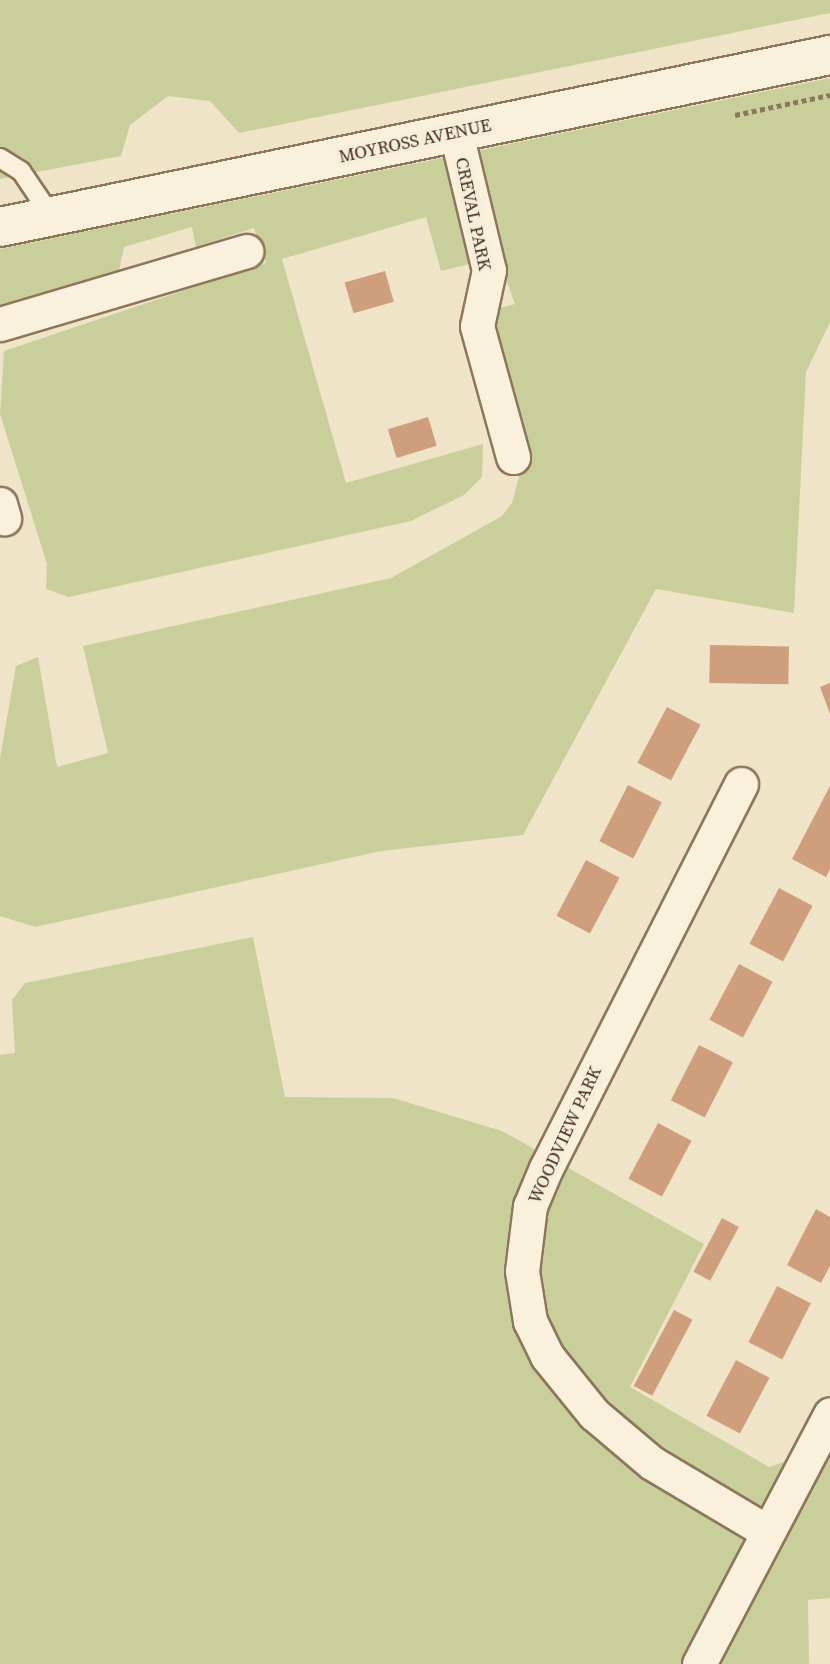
<!DOCTYPE html>
<style>
body{margin:0}
#map{position:relative;width:830px;height:1664px;overflow:hidden;background:#f0e4c8;font-family:"Source Serif 4",serif}
div>[style]{position:absolute}
.green>*{inset:0;background:#c9cf9b}
.building>*{inset:0;background:#cf9f7d;transform-origin:0 0}
.path>*{height:4.5px;margin-top:-2.25px;transform-origin:0;background:repeating-linear-gradient(90deg,#8d765c 0 5px,transparent 0 8.5px)}
.roads{filter:drop-shadow(2px 0 #8d765c) drop-shadow(-2px 0 #8d765c) drop-shadow(0 2px #8d765c) drop-shadow(0 -2px #8d765c)}
.service>*{height:18px;margin:-9px;padding:0 9px;transform-origin:9px;border-radius:9px;background:#faf1dc}
.minor>*{height:33px;margin:-16.5px;padding:0 16.5px;transform-origin:16.5px;border-radius:16.5px;background:#faf1dc}
.tertiary>*{height:38px;margin:-19px;padding:0 19px;transform-origin:19px;border-radius:19px;background:#faf1dc}
span{translate:-50% -50%;white-space:nowrap;text-align:center;line-height:1.15;-webkit-text-stroke:7px #f7eed8;paint-order:stroke}
.street-label{font-size:18px;color:#3d2e20}
</style>
<div id="map">
<div class="green">
<div style="clip-path:polygon(0 0,830px 0,830px 13px,239px 133px,210px 101px,168px 96px,130px 125px,121px 156px,0 179px)"></div>
<div style="clip-path:polygon(830px 78px,830px 322px,806px 372px,794px 613px,656px 589px,523px 835px,381px 851px,35px 927px,0 916px,0 758px,16px 666px,38px 657px,57px 767px,108px 753px,83px 646px,391px 578px,502px 516px,512px 503px,525px 454px,488px 311px,515px 304px,498px 257px,441px 271px,426px 217px,282px 259px,346px 483px,483px 444px,482px 477px,464px 495px,411px 521px,69px 597px,46px 589px,47px 564px,0 414px,4px 351px,266px 263px,254px 228px,196px 247px,192px 227px,124px 247px,119px 271px,0 306px,0 249px)"></div>
<div style="clip-path:polygon(253px 937px,285px 1097px,393px 1098px,502px 1131px,704px 1244px,630px 1387px,769px 1467px,830px 1446px,830px 1598px,808px 1600px,809px 1664px,0 1664px,0 1055px,15px 1053px,12px 1000px,25px 983px)"></div>
</div>
<div class="building">
<div style="left:385px;top:271px;width:32px;height:42px;rotate:74deg"></div>
<div style="left:428px;top:417px;width:30px;height:42px;rotate:73deg"></div>
<div style="left:710px;top:645px;width:79px;height:38px;rotate:1deg"></div>
<div style="clip-path:polygon(830px 683px,830px 714px,820px 687px)"></div>
<div style="left:667px;top:707px;width:38px;height:63px;rotate:28deg"></div>
<div style="left:628px;top:785px;width:38px;height:63px;rotate:27deg"></div>
<div style="clip-path:polygon(830px 786px,830px 869px,826px 877px,792px 859px)"></div>
<div style="left:586px;top:860px;width:38px;height:63px;rotate:28deg"></div>
<div style="left:779px;top:888px;width:38px;height:63px;rotate:28deg"></div>
<div style="left:739px;top:964px;width:38px;height:63px;rotate:28deg"></div>
<div style="left:699px;top:1045px;width:38px;height:62px;rotate:27deg"></div>
<div style="left:658px;top:1123px;width:38px;height:63px;rotate:28deg"></div>
<div style="clip-path:polygon(816px 1209px,830px 1217px,830px 1266px,821px 1283px,787px 1265px)"></div>
<div style="left:722px;top:1218px;width:19px;height:61px;rotate:28deg"></div>
<div style="left:777px;top:1286px;width:38px;height:63px;rotate:27deg"></div>
<div style="left:674px;top:1310px;width:21px;height:86px;rotate:28deg"></div>
<div style="left:736px;top:1360px;width:38px;height:63px;rotate:28deg"></div>
</div>
<div class="path">
<div style="left:735px;top:115px;width:97px;rotate:-11.9deg"></div>
</div>
<div class="roads">
<div class="service">
<div style="left:0;top:158px;width:25px;rotate:32deg"></div>
<div style="left:21px;top:171px;width:55px;rotate:56deg"></div>
</div>
<div class="minor">
<div style="left:456px;top:133px;width:141px;rotate:76.5deg"></div>
<div style="left:489px;top:270px;width:57px;rotate:102.1deg"></div>
<div style="left:477px;top:326px;width:136px;rotate:74.6deg"></div>
<div style="left:0;top:324px;width:257px;rotate:-16.5deg"></div>
<div style="left:0;top:504px;width:15px;rotate:74deg"></div>
<div style="left:741px;top:784px;width:431px;rotate:116.9deg"></div>
<div style="left:546px;top:1168px;width:41px;rotate:112.8deg"></div>
<div style="left:530px;top:1206px;width:65px;rotate:97deg"></div>
<div style="left:522px;top:1271px;width:51px;rotate:80.9deg"></div>
<div style="left:530px;top:1321px;width:39px;rotate:64deg"></div>
<div style="left:547px;top:1356px;width:75px;rotate:51deg"></div>
<div style="left:594px;top:1414px;width:76px;rotate:40.2deg"></div>
<div style="left:652px;top:1463px;width:133px;rotate:30.8deg"></div>
<div style="left:699px;top:1664px;width:282px;rotate:-62.3deg"></div>
</div>
<div class="tertiary">
<div style="left:0;top:227px;width:848px;rotate:-11.71deg"></div>
</div>
</div>
<div class="street-label">
<span style="left:415px;top:141px;rotate:-12deg">MOYROSS AVENUE</span>
<span style="left:473px;top:214px;rotate:78deg">CREVAL PARK</span>
<span style="left:565px;top:1135px;rotate:-65deg">WOODVIEW PARK</span>
</div>
</div>
